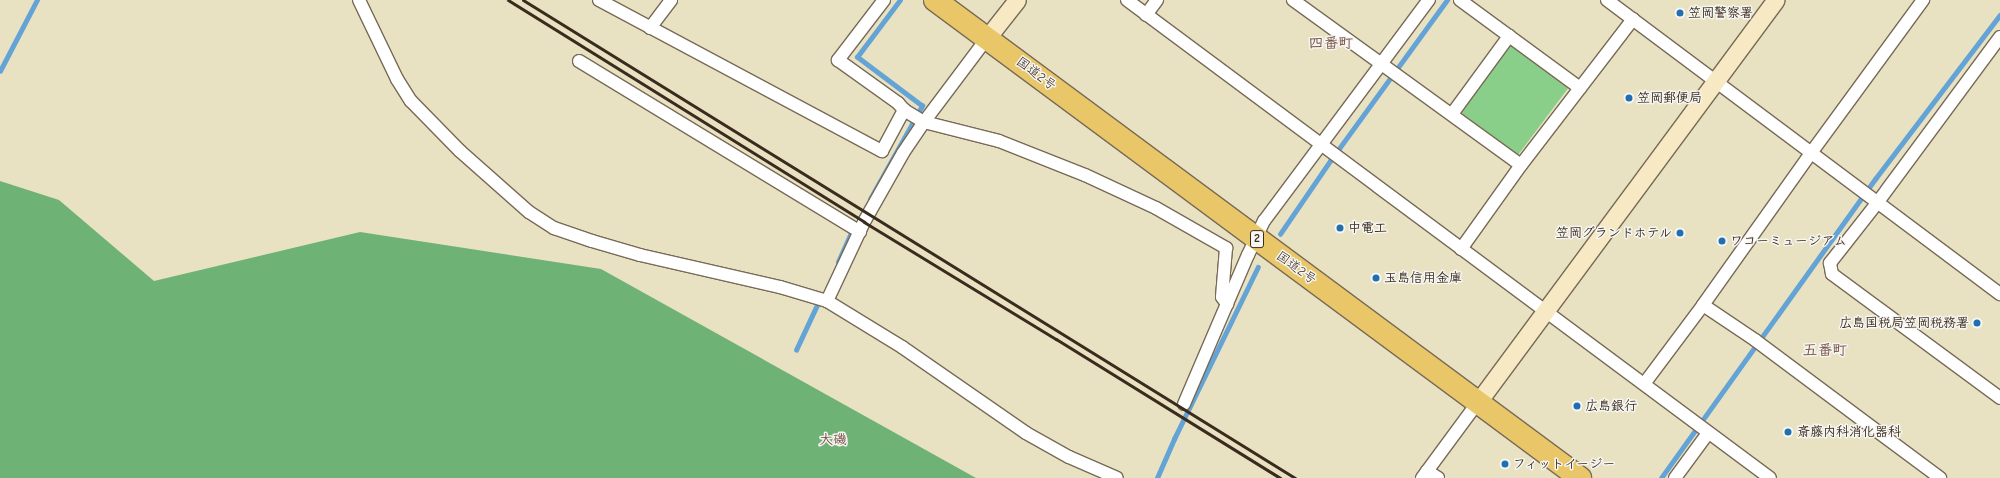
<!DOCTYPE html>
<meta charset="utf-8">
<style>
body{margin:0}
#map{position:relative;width:2000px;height:478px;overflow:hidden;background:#e8e2c2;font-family:"Comic Neue","Klee One",sans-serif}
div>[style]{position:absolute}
.green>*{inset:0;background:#8acf89}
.forest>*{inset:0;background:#6fb275}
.stream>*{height:4.5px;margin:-2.25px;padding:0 2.25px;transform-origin:2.25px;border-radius:2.25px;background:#63a3d6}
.roads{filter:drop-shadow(1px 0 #786a57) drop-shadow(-1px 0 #786a57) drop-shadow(0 1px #786a57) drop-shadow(0 -1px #786a57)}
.street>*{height:12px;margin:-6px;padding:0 6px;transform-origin:6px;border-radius:6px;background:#fff}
.secondary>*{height:17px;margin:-8.5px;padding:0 8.5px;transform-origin:8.5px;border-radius:8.5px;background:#f6e9c3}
.highway>*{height:22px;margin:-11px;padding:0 11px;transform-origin:11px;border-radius:11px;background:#e9c769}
.rail>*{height:3px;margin:-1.5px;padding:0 1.5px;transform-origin:1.5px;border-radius:1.5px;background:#3b2a1e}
.dots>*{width:11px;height:11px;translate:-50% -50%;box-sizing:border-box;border:2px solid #f6f6f2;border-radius:50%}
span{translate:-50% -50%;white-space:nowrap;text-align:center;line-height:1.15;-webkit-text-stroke:3px #f6f6f2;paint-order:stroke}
.shield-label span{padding:1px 3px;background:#f6f6f2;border:1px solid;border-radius:3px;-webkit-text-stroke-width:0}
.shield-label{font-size:12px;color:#3b2a1e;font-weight:700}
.poi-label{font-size:13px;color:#3b2a1e;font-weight:700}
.left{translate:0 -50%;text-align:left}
.right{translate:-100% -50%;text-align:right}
.street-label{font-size:13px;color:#3b2a1e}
.neighbourhood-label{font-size:14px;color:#7a5548;font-weight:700}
.quarter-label{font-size:15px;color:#7a5548;font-weight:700}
</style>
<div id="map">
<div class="green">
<div style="clip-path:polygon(1509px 45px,1516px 46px,1566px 83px,1569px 87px,1518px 155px,1460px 112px)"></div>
</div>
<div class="forest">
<div style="clip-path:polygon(0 181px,59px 200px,154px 281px,360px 232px,601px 269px,976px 478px,0 478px)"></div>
</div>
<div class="stream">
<div style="left:0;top:71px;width:80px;rotate:-62.5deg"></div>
<div style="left:870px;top:199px;width:107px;rotate:-60.8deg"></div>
<div style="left:922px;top:106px;width:81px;rotate:-143deg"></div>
<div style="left:857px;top:57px;width:71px;rotate:-53deg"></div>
<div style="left:1280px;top:234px;width:88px;rotate:-55.6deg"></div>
<div style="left:1330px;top:161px;width:199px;rotate:-54deg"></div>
<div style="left:838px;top:262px;width:36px;rotate:-66deg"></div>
<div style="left:796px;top:350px;width:50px;rotate:-65deg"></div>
<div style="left:1157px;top:478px;width:43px;rotate:-66.4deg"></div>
<div style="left:1174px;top:439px;width:191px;rotate:-64deg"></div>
<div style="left:1661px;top:478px;width:368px;rotate:-54.4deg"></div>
<div style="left:1875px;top:179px;width:206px;rotate:-52.7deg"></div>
</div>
<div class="roads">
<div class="street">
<div style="left:359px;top:0;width:88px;rotate:64.3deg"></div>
<div style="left:397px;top:79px;width:26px;rotate:58deg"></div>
<div style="left:411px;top:101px;width:70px;rotate:45.6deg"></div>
<div style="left:460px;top:151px;width:92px;rotate:41.5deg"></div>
<div style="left:529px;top:212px;width:30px;rotate:33deg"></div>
<div style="left:554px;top:228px;width:40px;rotate:18.9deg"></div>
<div style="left:592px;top:241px;width:50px;rotate:16.3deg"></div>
<div style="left:640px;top:255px;width:144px;rotate:12.9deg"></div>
<div style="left:780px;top:287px;width:49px;rotate:16.6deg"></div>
<div style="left:827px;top:301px;width:88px;rotate:31.5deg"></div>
<div style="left:902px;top:347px;width:151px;rotate:34.7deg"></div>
<div style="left:1026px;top:433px;width:49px;rotate:29.2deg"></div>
<div style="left:1069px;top:457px;width:52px;rotate:23.6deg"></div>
<div style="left:599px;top:0;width:321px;rotate:28.1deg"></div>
<div style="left:882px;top:151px;width:47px;rotate:-61.8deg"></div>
<div style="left:884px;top:0;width:76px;rotate:127.5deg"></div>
<div style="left:838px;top:60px;width:74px;rotate:35.6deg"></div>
<div style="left:898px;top:103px;width:9px;rotate:49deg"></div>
<div style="left:904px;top:110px;width:23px;rotate:31deg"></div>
<div style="left:924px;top:122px;width:77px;rotate:14.2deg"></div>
<div style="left:999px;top:141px;width:92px;rotate:21.6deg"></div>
<div style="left:1085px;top:175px;width:78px;rotate:24.9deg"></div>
<div style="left:1156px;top:208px;width:81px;rotate:29.7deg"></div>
<div style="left:1226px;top:248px;width:49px;rotate:94.7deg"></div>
<div style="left:1222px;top:297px;width:9px;rotate:54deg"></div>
<div style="left:1127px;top:0;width:801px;rotate:36.63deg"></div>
<div style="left:1293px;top:0;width:281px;rotate:35.9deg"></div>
<div style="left:1460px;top:0;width:149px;rotate:36.3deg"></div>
<div style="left:1607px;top:0;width:491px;rotate:36.8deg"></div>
<div style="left:1146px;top:15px;width:19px;rotate:-54deg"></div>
<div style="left:650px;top:28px;width:35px;rotate:-53deg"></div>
<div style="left:2000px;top:37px;width:205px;rotate:126.5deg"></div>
<div style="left:1878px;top:202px;width:78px;rotate:128.2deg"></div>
<div style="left:1830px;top:263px;width:11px;rotate:80deg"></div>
<div style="left:1832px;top:274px;width:209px;rotate:36.4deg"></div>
<div style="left:579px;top:61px;width:329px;rotate:31.3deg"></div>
<div style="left:1452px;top:114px;width:97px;rotate:-53.8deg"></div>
<div style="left:1461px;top:249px;width:103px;rotate:-54.5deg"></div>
<div style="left:1521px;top:165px;width:184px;rotate:-52.5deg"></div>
<div style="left:827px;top:301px;width:87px;rotate:-64.9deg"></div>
<div style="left:864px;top:222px;width:79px;rotate:-60.5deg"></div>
<div style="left:903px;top:153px;width:37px;rotate:-56deg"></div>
<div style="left:924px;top:122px;width:105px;rotate:-53.1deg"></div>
<div style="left:1703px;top:305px;width:63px;rotate:33.9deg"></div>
<div style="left:1755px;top:340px;width:231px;rotate:36.7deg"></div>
<div style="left:1644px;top:384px;width:99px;rotate:-53.2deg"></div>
<div style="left:1703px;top:305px;width:186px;rotate:-54.6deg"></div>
<div style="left:1811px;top:153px;width:190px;rotate:-53.8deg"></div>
<div style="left:1184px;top:404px;width:162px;rotate:-66.8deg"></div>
<div style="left:1248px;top:255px;width:38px;rotate:-65deg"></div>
<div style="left:1264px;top:221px;width:276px;rotate:-53.3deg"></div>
<div style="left:1427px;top:471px;width:13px;rotate:32deg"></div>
<div style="left:1422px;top:478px;width:94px;rotate:-53.6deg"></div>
<div style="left:1675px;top:478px;width:56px;rotate:-53.7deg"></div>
</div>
<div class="secondary">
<div style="left:987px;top:38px;width:48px;rotate:-51.7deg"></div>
<div style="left:1478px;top:402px;width:500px;rotate:-53.5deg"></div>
</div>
<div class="highway">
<div style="left:935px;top:0;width:803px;rotate:36.54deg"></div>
</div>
</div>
<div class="rail">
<div style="left:508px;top:0;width:420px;rotate:31.9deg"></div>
<div style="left:864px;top:222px;width:225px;rotate:31.4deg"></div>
<div style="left:1056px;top:339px;width:264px;rotate:31.8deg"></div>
<div style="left:523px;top:0;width:908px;rotate:31.76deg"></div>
</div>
<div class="dots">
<div style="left:1680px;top:13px;background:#1f6fb2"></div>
<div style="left:1629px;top:98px;background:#1f6fb2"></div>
<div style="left:1340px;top:228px;background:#1f6fb2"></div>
<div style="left:1680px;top:233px;background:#1f6fb2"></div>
<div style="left:1722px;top:241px;background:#1f6fb2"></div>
<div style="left:1376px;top:278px;background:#1f6fb2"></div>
<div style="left:1977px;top:323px;background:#1f6fb2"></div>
<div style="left:1577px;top:406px;background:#1f6fb2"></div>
<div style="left:1788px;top:432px;background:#1f6fb2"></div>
<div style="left:1505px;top:464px;background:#1f6fb2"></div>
</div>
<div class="shield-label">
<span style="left:1257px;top:239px">2</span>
</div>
<div class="poi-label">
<span class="left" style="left:1688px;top:13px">笠岡警察署</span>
<span class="left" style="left:1637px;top:98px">笠岡郵便局</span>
<span class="left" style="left:1348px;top:228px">中電工</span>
<span class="right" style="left:1672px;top:233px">笠岡グランドホテル</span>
<span class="left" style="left:1730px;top:241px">ワコーミュージアム</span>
<span class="left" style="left:1384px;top:278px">玉島信用金庫</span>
<span class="right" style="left:1969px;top:323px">広島国税局笠岡税務署</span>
<span class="left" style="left:1585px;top:406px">広島銀行</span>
<span class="left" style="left:1797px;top:432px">斎藤内科消化器科</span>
<span class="left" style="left:1513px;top:464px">フィットイージー</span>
</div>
<div class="street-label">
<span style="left:1036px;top:74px;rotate:37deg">国道2号</span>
<span style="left:1296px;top:268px;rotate:36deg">国道2号</span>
</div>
<div class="neighbourhood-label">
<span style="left:833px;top:440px">大磯</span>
</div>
<div class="quarter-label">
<span style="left:1331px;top:44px">四番町</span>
<span style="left:1825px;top:351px">五番町</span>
</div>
</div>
